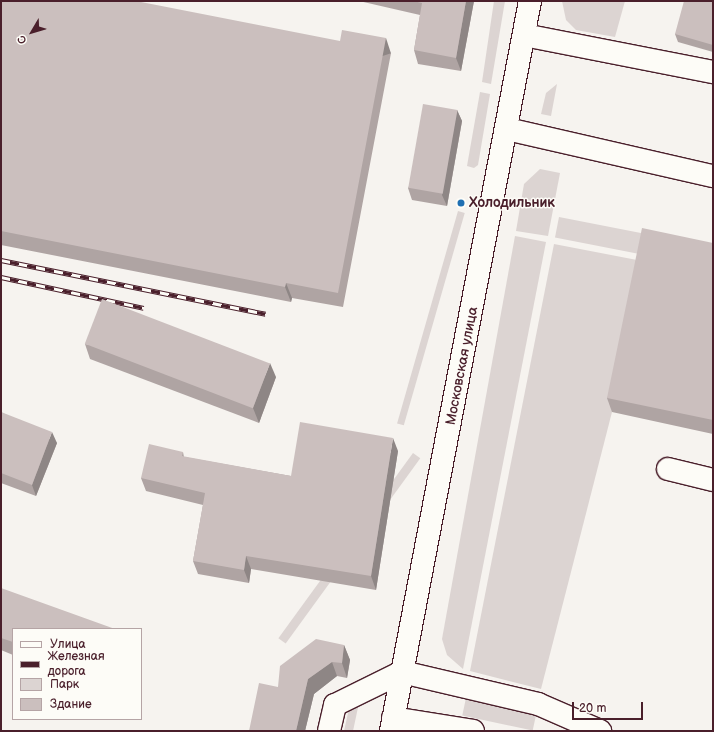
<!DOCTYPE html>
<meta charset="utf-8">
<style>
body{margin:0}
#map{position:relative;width:714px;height:732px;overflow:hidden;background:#f6f3ef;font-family:"Balsamiq Sans",sans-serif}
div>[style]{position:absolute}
.green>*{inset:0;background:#dcd4d2;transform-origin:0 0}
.roads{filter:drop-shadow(1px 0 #4a1f2b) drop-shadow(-1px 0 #4a1f2b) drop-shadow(0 1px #4a1f2b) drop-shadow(0 -1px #4a1f2b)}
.minor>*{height:22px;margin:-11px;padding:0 11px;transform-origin:11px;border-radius:11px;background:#fdfcf7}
.major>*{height:22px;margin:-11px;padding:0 11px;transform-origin:11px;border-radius:11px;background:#fdfcf7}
.rail>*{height:4.5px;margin-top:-2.25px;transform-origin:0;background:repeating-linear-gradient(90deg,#fdfcf7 0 9px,#4a1f2b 0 18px);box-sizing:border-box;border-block:1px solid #4a1f2b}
.wall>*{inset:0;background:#afa4a3}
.shaded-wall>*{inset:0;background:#8e8685;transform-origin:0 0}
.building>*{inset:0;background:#cbbfbe;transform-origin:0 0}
.dots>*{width:11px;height:11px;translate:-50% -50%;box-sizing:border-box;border:2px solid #fdfcf7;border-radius:50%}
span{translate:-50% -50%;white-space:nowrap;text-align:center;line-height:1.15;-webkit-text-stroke:3px #fdfcf7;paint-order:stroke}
.poi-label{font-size:14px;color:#4a1f2b;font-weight:700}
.left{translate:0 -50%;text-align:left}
.street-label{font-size:14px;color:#4a1f2b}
.frame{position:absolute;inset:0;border:2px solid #4a1f2b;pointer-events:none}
.legend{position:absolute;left:12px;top:628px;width:130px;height:92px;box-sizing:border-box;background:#fdfcf7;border:1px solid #b5a4a5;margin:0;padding:5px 7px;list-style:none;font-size:12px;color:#4a1f2b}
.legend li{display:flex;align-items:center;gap:8px;height:20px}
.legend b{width:20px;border:1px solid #b5a4a5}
.north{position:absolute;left:12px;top:12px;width:40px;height:40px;-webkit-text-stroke:3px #fdfcf7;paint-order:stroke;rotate:232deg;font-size:11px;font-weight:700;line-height:16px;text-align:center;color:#4a1f2b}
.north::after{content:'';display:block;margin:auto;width:14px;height:18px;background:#4a1f2b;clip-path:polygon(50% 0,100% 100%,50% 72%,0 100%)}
.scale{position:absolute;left:572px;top:702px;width:71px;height:18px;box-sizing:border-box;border:2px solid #4a1f2b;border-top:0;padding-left:5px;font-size:12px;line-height:14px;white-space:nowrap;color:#4a1f2b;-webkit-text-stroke:3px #fdfcf7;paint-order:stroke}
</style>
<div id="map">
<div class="green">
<div style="clip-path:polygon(494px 1px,505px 1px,491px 84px,482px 82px)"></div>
<div style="clip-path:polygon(562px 1px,625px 1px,615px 37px,576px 30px,566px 20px)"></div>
<div style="clip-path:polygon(557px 84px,551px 116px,541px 114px,546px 93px)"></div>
<div style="clip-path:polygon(480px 92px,490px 94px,478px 165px,474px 168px,467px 166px)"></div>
<div style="clip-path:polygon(540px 169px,560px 173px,548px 236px,516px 231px,524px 184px)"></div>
<div style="left:458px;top:211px;width:7px;height:221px;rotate:16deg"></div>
<div style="left:559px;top:217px;width:86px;height:21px;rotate:11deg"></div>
<div style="clip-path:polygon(515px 236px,546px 242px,463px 669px,447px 655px,442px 639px)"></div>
<div style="clip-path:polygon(554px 244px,637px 260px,612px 412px,541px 689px,470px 671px)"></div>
<div style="left:413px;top:453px;width:9px;height:229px;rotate:36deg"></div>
<div style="clip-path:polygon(360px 698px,353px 731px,344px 731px,350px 704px)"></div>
<div style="left:466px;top:698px;width:72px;height:18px;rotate:12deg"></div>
</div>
<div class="roads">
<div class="minor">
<div style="left:524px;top:35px;width:193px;rotate:11.1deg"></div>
<div style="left:507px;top:129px;width:211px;rotate:12.9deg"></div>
<div style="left:668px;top:469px;width:46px;rotate:13.7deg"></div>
<div style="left:393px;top:718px;width:81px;rotate:9.2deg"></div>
<div style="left:329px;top:731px;width:27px;rotate:-77deg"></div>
<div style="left:335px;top:705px;width:75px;rotate:-26.2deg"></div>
<div style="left:402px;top:672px;width:140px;rotate:13.2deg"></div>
<div style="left:538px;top:704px;width:68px;rotate:23.5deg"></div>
</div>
<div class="major">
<div style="left:391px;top:731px;width:743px;rotate:-79.22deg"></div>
</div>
</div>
<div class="rail">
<div style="left:1px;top:260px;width:270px;rotate:11.5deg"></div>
<div style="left:1px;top:277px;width:146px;rotate:12.2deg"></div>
</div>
<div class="wall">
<div style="clip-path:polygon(1px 1px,391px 53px,343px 307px,292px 298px,291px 302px,1px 245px)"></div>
<div style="clip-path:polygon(359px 1px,474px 1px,461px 71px,418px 64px,414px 50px,420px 15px)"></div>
<div style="clip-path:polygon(713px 1px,713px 52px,678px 42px,675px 34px)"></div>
<div style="clip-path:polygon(457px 110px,462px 121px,447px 206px,412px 200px,408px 188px)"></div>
<div style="clip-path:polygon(713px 243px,713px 434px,612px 412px,607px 398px)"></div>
<div style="clip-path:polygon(85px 344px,276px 377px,259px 423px,90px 359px)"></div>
<div style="clip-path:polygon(1px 412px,57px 443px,36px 496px,1px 483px)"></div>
<div style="clip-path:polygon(398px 451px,376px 590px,251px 569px,249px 583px,198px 574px,193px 561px,203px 505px,146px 491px,141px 478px,183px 452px,184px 457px,291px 476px)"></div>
<div style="clip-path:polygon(1px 588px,13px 629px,13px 655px,1px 650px)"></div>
<div style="clip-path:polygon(344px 645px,350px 660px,347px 678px,337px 676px,314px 694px,305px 731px,249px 731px,278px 687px)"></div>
</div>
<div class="shaded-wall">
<div style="clip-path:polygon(466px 1px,474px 1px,461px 71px,456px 58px)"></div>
<div style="left:386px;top:38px;width:16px;height:259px;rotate:72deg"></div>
<div style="clip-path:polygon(457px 110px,462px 121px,447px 206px,442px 195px)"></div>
<div style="clip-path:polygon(286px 283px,292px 298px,291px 302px,285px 287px)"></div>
<div style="clip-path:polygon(270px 363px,276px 377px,259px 423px,253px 408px)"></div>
<div style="clip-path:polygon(52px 432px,57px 443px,36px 496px,32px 485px)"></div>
<div style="clip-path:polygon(393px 438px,398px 451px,376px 590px,371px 576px)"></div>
<div style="clip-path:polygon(246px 556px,251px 569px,249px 583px,244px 570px)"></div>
<div style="clip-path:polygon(344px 645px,350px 660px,347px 678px,342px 663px)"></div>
<div style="clip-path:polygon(332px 662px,337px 676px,314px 694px,305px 731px,296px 731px,308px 679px)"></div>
</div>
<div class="building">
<div style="clip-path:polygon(1px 1px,136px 1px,340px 41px,342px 30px,386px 38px,338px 293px,286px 283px,285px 287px,1px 231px)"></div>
<div style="clip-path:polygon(413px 1px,466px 1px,456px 58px,414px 50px,422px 3px)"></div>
<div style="clip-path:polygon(684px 1px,713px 1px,713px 45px,675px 34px)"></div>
<div style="left:423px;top:104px;width:35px;height:85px;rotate:10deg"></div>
<div style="clip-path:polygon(642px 228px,713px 243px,713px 420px,607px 398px)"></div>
<div style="left:102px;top:299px;width:180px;height:48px;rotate:21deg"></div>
<div style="clip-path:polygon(1px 412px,52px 432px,32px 485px,1px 473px)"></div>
<div style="clip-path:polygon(300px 422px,393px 438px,371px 576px,246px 556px,244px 570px,193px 561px,205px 493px,141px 478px,149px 444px,183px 452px,182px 456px,291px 476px)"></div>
<div style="clip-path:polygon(1px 588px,115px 629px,13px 629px,13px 642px,1px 638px)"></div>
<div style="clip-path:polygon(316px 639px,344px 645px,342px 663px,332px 662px,308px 679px,296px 731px,249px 731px,259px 683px,278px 687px,280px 666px)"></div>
</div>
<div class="dots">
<div style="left:461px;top:203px;background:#1f6fb2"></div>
</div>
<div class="poi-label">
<span class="left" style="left:469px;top:203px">Холодильник</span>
</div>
<div class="street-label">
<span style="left:462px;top:366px;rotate:-79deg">Московская улица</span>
</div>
<div class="frame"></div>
<ul class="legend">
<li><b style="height:5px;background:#fdfcf7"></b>Улица</li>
<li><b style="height:5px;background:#4a1f2b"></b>Железная дорога</li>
<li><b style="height:11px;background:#dcd4d2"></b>Парк</li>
<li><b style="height:11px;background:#cbbfbe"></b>Здание</li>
</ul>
<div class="north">С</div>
<div class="scale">20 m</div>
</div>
